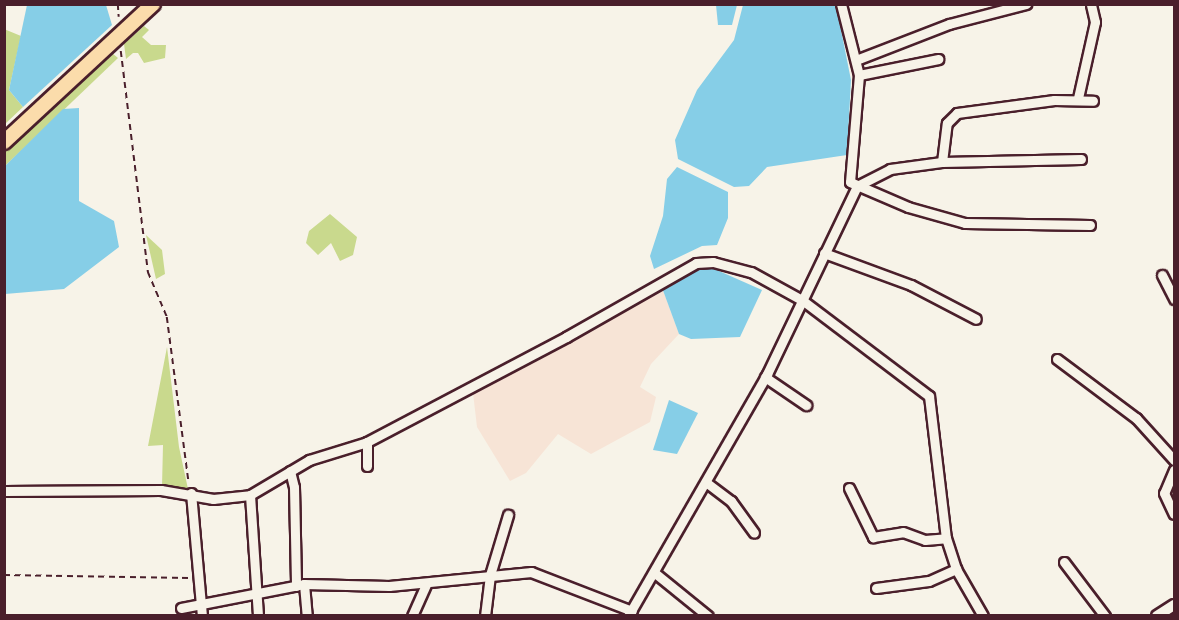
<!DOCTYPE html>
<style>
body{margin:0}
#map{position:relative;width:1179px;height:620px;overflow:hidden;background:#f7f3e8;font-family:"Patrick Hand",sans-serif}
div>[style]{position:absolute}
.built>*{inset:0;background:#f7e4d6}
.green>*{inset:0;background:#c9d98d}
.water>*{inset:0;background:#86cee7}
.path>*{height:1.5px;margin-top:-0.75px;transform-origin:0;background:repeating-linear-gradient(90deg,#4a1f2b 0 6px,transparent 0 10.5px)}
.roads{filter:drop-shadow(2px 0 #4a1f2b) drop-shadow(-2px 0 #4a1f2b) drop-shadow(0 2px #4a1f2b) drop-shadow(0 -2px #4a1f2b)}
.minor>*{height:9px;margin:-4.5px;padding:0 4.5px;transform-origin:4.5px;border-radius:4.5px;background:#f7f3e8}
.tertiary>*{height:10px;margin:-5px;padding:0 5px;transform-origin:5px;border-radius:5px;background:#f7f3e8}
.primary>*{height:14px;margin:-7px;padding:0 7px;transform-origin:7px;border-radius:7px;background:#fbdcab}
span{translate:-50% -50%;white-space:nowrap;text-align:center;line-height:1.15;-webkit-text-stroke:4.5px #f7f3e8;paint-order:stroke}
.frame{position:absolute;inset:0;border:6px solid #4a1f2b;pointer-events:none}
</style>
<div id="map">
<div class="built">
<div style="clip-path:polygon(661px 285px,679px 334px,651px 364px,640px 387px,656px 397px,650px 422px,591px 454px,558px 434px,526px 473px,510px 481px,477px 427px,473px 393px)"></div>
</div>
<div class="green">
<div style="clip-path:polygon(144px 26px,149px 30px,142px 37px,151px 45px,166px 45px,165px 58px,144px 63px,138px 53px,133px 53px,126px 59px,124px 44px)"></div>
<div style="clip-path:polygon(4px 29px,21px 36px,9px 90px,23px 107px,5px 124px)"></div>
<div style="clip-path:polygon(112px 53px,118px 58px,5px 166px,5px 151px)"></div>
<div style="clip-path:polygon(330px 214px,357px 237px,353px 255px,340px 261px,331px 243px,318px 255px,306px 243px,309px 231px)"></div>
<div style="clip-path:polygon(146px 235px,162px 250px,165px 274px,156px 279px)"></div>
<div style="clip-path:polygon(167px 347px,179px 447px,188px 489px,162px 486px,163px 445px,148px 446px)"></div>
</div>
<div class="water">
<div style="clip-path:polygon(27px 5px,106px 5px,112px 25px,23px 107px,9px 90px)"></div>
<div style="clip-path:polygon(716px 5px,737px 5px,732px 25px,718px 25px)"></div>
<div style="clip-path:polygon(743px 5px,836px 5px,851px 80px,847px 155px,767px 167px,749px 186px,734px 187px,678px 159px,675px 140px,697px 90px,734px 40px)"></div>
<div style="clip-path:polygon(79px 108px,79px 201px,114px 221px,119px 247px,64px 289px,5px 294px,5px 166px,63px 109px)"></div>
<div style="clip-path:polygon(677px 167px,728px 192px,728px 218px,717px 245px,702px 246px,654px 269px,650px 256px,663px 216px,667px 179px)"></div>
<div style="clip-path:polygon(692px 267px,710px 267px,762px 290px,740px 337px,691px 339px,679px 334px,661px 285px)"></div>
<div style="clip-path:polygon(669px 400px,698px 413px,677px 454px,653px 450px)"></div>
</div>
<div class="path">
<div style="left:118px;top:4px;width:13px;rotate:86deg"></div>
<div style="left:121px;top:51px;width:223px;rotate:83deg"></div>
<div style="left:148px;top:272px;width:49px;rotate:67.1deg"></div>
<div style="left:167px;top:317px;width:167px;rotate:82.5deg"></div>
<div style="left:4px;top:575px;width:185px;rotate:0.9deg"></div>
</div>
<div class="roads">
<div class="minor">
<div style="left:841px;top:4px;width:73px;rotate:75.8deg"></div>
<div style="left:859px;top:75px;width:107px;rotate:94.8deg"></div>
<div style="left:850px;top:182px;width:63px;rotate:23.3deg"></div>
<div style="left:908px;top:207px;width:59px;rotate:15.7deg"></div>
<div style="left:965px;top:223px;width:125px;rotate:0.9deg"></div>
<div style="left:856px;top:60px;width:100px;rotate:-21.2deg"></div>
<div style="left:949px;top:24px;width:80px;rotate:-14.6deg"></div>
<div style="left:859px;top:75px;width:81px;rotate:-11.4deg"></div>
<div style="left:1078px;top:98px;width:78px;rotate:-77.4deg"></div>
<div style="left:1095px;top:22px;width:18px;rotate:-103deg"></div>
<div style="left:942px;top:162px;width:139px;rotate:-1.2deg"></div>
<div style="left:824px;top:253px;width:93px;rotate:20.2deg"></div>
<div style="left:911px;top:285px;width:73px;rotate:27.6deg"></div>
<div style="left:1162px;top:275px;width:27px;rotate:63deg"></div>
<div style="left:1057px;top:359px;width:99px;rotate:36.8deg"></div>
<div style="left:1136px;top:418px;width:57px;rotate:47.9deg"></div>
<div style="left:765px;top:377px;width:50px;rotate:34.3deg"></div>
<div style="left:367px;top:442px;width:24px;rotate:90deg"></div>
<div style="left:1174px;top:470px;width:25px;rotate:113deg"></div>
<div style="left:1164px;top:493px;width:23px;rotate:65deg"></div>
<div style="left:290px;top:471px;width:16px;rotate:76deg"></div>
<div style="left:294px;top:487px;width:99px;rotate:88.8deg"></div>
<div style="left:707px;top:483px;width:30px;rotate:37deg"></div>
<div style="left:731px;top:501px;width:39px;rotate:54deg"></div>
<div style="left:849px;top:488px;width:55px;rotate:63.9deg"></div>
<div style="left:873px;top:537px;width:30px;rotate:-9deg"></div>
<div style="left:903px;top:532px;width:23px;rotate:20deg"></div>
<div style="left:925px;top:540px;width:21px;rotate:-5deg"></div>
<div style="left:4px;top:491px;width:157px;rotate:-0.4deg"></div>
<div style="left:161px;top:490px;width:53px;rotate:9.8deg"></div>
<div style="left:213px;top:499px;width:37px;rotate:-6deg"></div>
<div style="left:250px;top:495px;width:69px;rotate:-30.7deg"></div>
<div style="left:309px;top:460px;width:61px;rotate:-17.2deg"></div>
<div style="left:367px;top:442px;width:225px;rotate:-27.8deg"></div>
<div style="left:566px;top:337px;width:150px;rotate:-29.6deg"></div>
<div style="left:696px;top:263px;width:17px;rotate:-3deg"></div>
<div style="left:713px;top:262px;width:39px;rotate:15deg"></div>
<div style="left:751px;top:272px;width:58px;rotate:28.8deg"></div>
<div style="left:802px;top:300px;width:159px;rotate:37.1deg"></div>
<div style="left:929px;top:396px;width:143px;rotate:83.2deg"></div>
<div style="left:946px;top:538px;width:33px;rotate:72deg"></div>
<div style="left:956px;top:569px;width:54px;rotate:60.1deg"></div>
<div style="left:191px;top:493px;width:123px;rotate:84.9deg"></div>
<div style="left:250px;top:495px;width:121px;rotate:86.2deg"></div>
<div style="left:1064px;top:562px;width:68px;rotate:52.8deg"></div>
<div style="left:655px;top:573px;width:68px;rotate:39.1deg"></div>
<div style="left:304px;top:584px;width:32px;rotate:85deg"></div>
<div style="left:876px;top:588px;width:53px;rotate:-7.5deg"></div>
<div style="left:929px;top:581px;width:30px;rotate:-24deg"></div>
<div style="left:181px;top:608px;width:125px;rotate:-11deg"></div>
<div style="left:304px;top:584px;width:85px;rotate:1.3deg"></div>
<div style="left:389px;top:586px;width:143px;rotate:-5.6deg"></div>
<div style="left:531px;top:572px;width:108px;rotate:21.1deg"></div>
<div style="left:412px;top:616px;width:36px;rotate:-66deg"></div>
<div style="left:485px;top:616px;width:41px;rotate:-83deg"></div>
<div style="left:490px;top:575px;width:63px;rotate:-73.3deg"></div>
<div style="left:628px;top:616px;width:279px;rotate:-60.1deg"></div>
<div style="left:767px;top:374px;width:208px;rotate:-64.4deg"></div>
<div style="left:857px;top:186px;width:37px;rotate:-27deg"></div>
<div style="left:890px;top:169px;width:52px;rotate:-7.7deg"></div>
<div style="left:942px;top:162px;width:39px;rotate:-83deg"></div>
<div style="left:947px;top:123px;width:14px;rotate:-45deg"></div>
<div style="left:957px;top:113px;width:98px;rotate:-7.6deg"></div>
<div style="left:1054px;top:100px;width:39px;rotate:1deg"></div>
</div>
<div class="tertiary">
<div style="left:1157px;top:616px;width:20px;rotate:-33deg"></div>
</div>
<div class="primary">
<div style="left:4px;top:142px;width:203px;rotate:-42.8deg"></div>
</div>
</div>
<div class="frame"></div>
</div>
